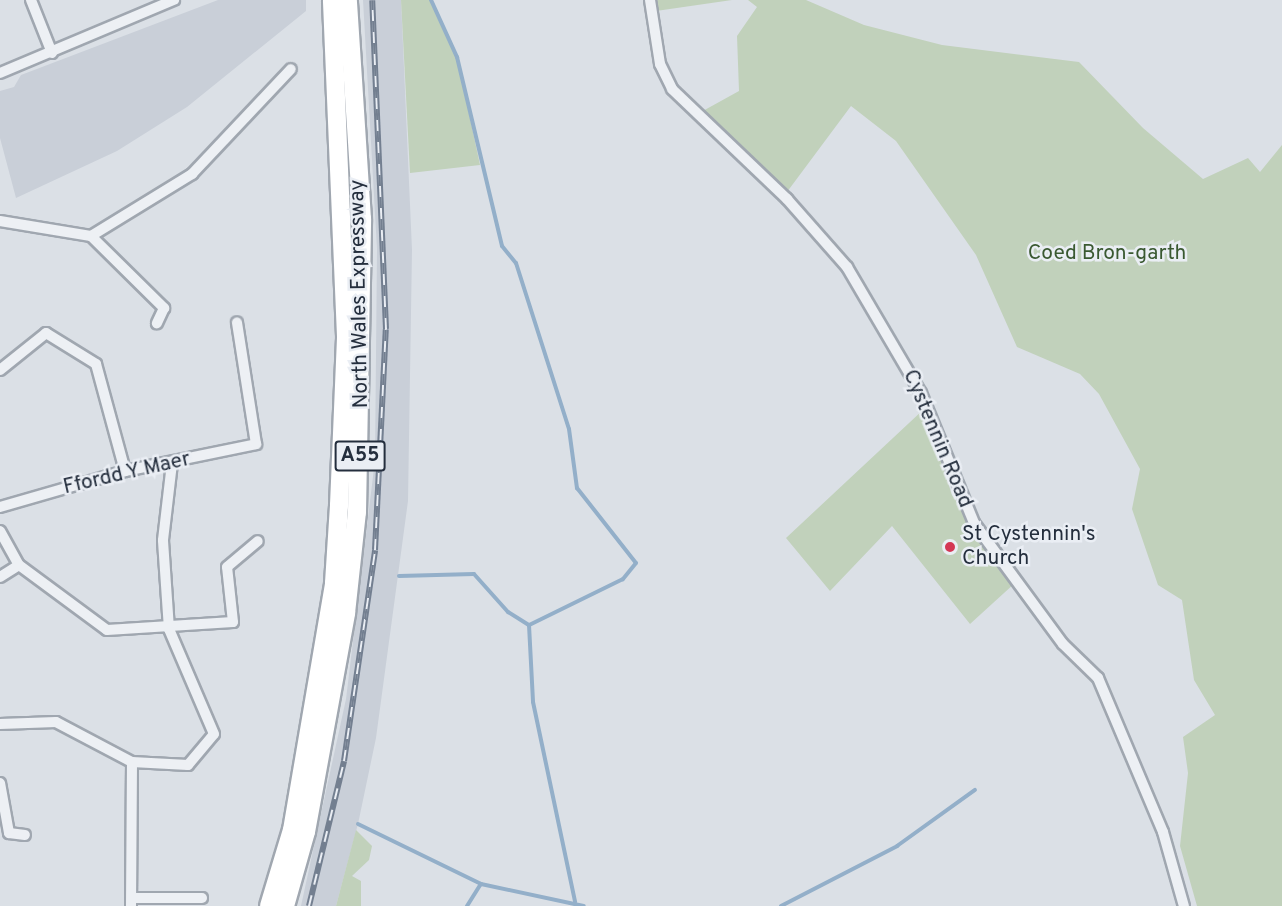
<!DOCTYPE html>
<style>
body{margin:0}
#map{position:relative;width:1282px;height:906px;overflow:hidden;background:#dbe0e6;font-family:Overpass,sans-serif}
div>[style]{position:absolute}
.built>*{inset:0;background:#c9cfd8}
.green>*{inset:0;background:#c1d1bb}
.stream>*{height:4px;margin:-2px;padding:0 2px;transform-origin:2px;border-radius:2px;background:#93afc9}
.roads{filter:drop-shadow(2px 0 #a0a7b0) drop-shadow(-2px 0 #a0a7b0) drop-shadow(0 2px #a0a7b0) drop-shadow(0 -2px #a0a7b0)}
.minor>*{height:10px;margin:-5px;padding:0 5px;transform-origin:5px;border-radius:5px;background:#edf0f4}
.trunk>*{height:18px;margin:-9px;padding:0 9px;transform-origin:9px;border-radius:9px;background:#fff}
.rail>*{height:6px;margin-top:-3px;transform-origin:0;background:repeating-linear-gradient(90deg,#eaeef4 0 11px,#737f90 0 22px);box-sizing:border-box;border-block:2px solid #737f90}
.dots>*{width:16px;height:16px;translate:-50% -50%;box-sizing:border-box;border:3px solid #eaeef4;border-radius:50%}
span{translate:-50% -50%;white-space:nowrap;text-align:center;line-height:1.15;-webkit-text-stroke:5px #eaeef4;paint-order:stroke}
.shield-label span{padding:2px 4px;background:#eaeef4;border:2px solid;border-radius:4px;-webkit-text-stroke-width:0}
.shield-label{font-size:20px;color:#242e3d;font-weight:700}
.park-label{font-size:21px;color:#3a5931}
.street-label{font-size:21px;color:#242e3d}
.poi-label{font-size:21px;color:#242e3d}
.left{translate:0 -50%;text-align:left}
</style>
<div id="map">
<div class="built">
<div style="clip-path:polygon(218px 0,306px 0,306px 11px,187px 107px,117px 151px,16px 198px,0 138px,0 91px,14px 87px,21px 75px)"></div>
<div style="clip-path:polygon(363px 0,401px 0,412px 250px,408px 501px,376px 738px,358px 824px,336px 906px,301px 906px,346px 699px,375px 460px,377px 249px)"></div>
</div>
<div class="green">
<div style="clip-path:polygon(401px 0,431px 0,457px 57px,480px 165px,410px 173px)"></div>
<div style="clip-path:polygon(655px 0,732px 0,656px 11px)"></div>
<div style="clip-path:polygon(748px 0,806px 0,864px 25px,942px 45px,1079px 62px,1143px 128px,1203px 179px,1248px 158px,1260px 172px,1282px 145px,1282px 906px,1197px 906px,1180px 846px,1188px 773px,1183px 737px,1215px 715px,1194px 680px,1182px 600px,1158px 585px,1132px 509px,1140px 469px,1099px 394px,1080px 374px,1017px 347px,976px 255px,896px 141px,851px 106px,787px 192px,701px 112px,739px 91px,737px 36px,757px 7px)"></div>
<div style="clip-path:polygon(924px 409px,952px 495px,1015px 583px,970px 624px,892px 526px,830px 591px,786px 538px)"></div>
<div style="clip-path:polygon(356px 830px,372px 846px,369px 860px,352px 876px,361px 881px,361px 906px,336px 906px)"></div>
</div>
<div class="stream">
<div style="left:431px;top:0;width:63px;rotate:65.5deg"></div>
<div style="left:457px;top:57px;width:194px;rotate:76.6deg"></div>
<div style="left:502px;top:246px;width:22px;rotate:51deg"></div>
<div style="left:516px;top:263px;width:174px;rotate:72.3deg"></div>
<div style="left:569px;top:429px;width:60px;rotate:82.3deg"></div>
<div style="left:577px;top:488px;width:95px;rotate:51.8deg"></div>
<div style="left:636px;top:563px;width:21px;rotate:129deg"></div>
<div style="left:623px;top:579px;width:105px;rotate:153.9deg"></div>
<div style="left:529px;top:625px;width:77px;rotate:87deg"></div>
<div style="left:533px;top:702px;width:204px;rotate:78.1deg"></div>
<div style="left:399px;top:576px;width:75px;rotate:-1.5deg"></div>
<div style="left:474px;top:574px;width:51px;rotate:48.2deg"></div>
<div style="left:508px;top:612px;width:25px;rotate:32deg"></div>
<div style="left:358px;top:824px;width:137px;rotate:26deg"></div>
<div style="left:467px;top:906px;width:26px;rotate:-58deg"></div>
<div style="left:481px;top:884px;width:105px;rotate:12.1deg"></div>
<div style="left:781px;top:906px;width:131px;rotate:-27.3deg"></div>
<div style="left:897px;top:846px;width:96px;rotate:-35.7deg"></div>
</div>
<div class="roads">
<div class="minor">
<div style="left:31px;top:0;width:57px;rotate:68.4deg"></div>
<div style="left:650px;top:0;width:65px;rotate:81.1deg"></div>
<div style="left:660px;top:64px;width:28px;rotate:64deg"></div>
<div style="left:672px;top:89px;width:159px;rotate:43.7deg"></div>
<div style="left:787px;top:199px;width:91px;rotate:48.6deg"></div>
<div style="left:847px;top:267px;width:146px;rotate:59.6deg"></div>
<div style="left:921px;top:393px;width:140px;rotate:67.8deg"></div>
<div style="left:974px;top:523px;width:150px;rotate:53.7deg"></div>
<div style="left:1063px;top:644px;width:49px;rotate:44.2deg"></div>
<div style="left:1098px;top:678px;width:167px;rotate:67.1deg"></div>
<div style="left:1163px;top:832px;width:77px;rotate:74.2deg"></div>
<div style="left:0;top:73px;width:189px;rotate:-22.8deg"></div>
<div style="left:0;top:221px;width:92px;rotate:9.4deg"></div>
<div style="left:91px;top:236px;width:119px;rotate:-31.5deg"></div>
<div style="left:192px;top:174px;width:144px;rotate:-46.7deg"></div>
<div style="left:91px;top:236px;width:103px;rotate:44.6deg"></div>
<div style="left:164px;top:308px;width:17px;rotate:115deg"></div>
<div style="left:0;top:370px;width:59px;rotate:-38.8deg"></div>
<div style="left:46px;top:333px;width:59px;rotate:31.8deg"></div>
<div style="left:96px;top:364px;width:111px;rotate:74.8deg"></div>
<div style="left:0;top:507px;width:130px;rotate:-16.1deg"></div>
<div style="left:125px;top:471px;width:134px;rotate:-11.6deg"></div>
<div style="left:256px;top:444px;width:123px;rotate:-98.9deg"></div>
<div style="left:0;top:531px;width:39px;rotate:61deg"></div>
<div style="left:19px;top:565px;width:109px;rotate:36.5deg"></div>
<div style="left:107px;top:630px;width:126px;rotate:-3.6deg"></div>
<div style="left:233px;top:622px;width:55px;rotate:-96.2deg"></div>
<div style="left:227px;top:567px;width:40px;rotate:-40deg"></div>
<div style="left:0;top:577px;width:22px;rotate:-32deg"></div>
<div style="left:0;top:724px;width:56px;rotate:-2deg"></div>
<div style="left:56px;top:722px;width:86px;rotate:27.8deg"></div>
<div style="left:132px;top:762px;width:56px;rotate:3.1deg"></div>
<div style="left:188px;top:765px;width:40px;rotate:-50deg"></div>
<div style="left:214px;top:734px;width:114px;rotate:-113.2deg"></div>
<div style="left:169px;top:629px;width:89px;rotate:-93.9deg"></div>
<div style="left:163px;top:540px;width:78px;rotate:-83.3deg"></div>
<div style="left:0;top:783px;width:51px;rotate:79.8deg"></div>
<div style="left:9px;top:833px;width:16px;rotate:7deg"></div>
<div style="left:133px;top:898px;width:69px"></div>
<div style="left:131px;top:906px;width:144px;rotate:-89.6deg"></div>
</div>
<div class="trunk">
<div style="left:269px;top:906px;width:79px;rotate:-73.2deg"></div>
<div style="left:292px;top:830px;width:251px;rotate:-80.3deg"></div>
<div style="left:334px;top:583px;width:78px;rotate:-86.3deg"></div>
<div style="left:339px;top:505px;width:169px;rotate:-87.6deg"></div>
<div style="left:346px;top:336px;width:336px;rotate:-92.4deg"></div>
<div style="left:285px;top:906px;width:77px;rotate:-74.2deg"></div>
<div style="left:306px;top:832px;width:223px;rotate:-79.6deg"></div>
<div style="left:346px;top:613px;width:102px;rotate:-83.8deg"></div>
<div style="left:357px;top:512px;width:293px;rotate:-89deg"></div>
<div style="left:362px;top:219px;width:219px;rotate:-93.7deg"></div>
</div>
</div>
<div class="rail">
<div style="left:309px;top:906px;width:149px;rotate:-76.4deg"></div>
<div style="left:344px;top:761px;width:213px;rotate:-81.6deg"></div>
<div style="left:375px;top:550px;width:221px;rotate:-87.2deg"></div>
<div style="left:386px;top:329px;width:329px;rotate:-92.4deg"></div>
</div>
<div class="dots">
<div style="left:950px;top:547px;background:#d43754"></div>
</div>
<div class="shield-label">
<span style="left:360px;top:456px">A55</span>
</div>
<div class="park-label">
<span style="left:1107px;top:254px">Coed Bron-garth</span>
</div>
<div class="street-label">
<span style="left:360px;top:294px;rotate:-91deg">North Wales Expressway</span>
<span style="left:937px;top:439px;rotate:67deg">Cystennin Road</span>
<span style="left:127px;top:474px;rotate:-13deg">Ffordd Y Maer</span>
</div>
<div class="poi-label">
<span class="left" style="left:962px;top:547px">St Cystennin's<br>Church</span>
</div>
</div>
